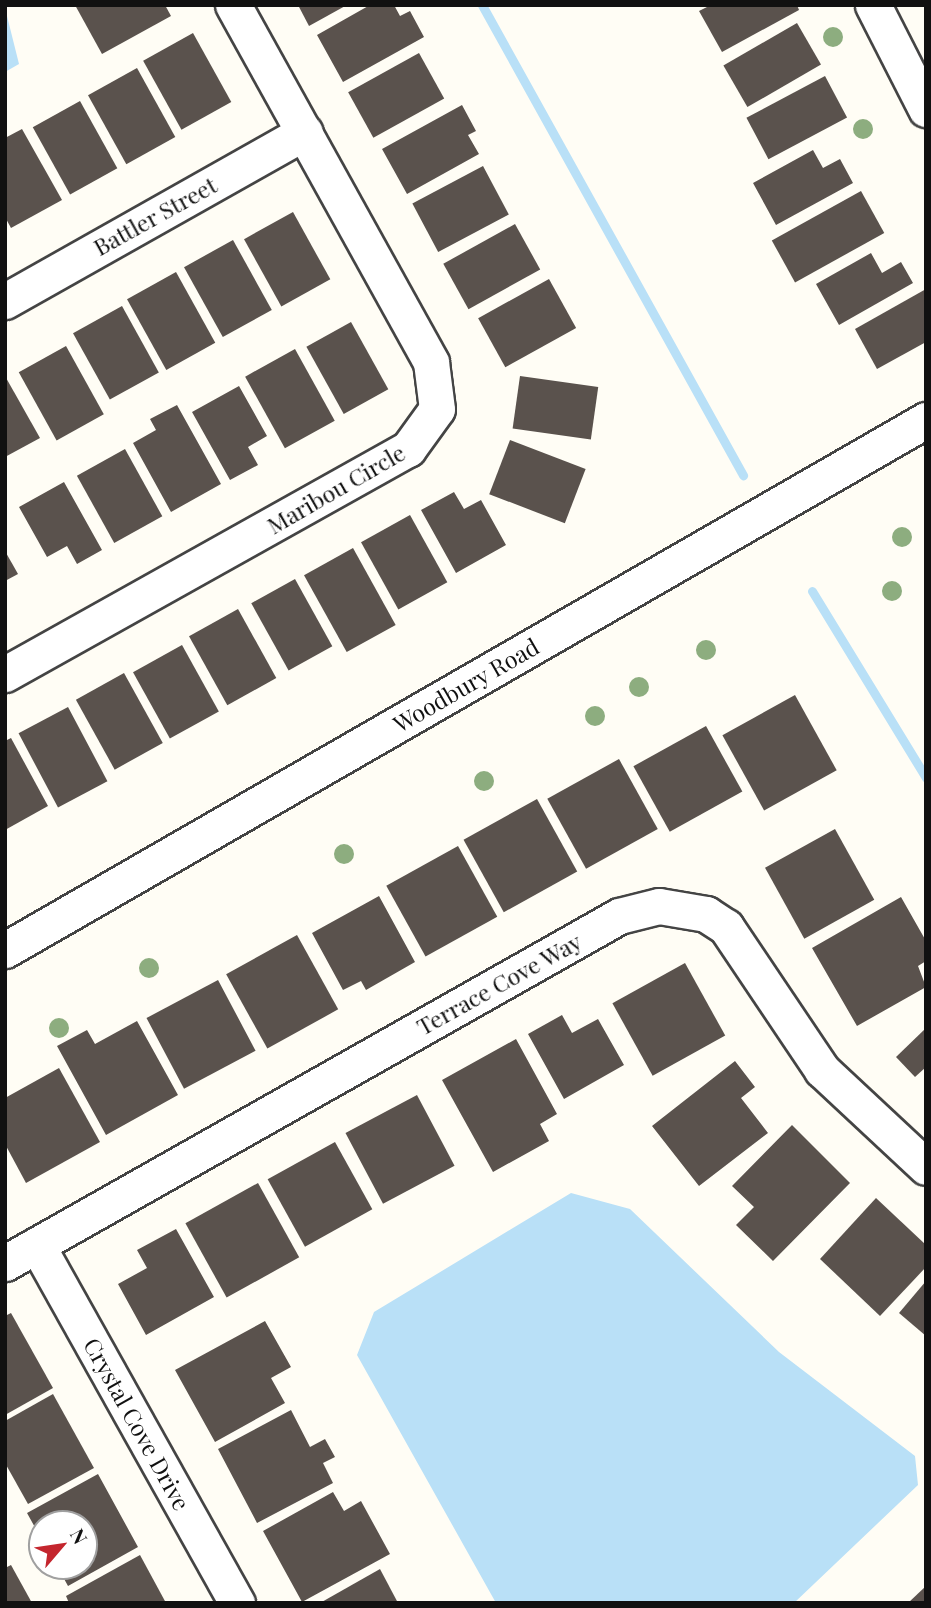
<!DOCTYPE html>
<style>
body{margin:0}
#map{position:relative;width:931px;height:1608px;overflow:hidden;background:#fffdf5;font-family:"Playfair Display",serif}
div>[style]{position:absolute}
.water>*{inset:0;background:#b9e0f7}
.stream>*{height:9px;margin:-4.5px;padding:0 4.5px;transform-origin:4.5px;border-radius:4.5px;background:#b9e0f7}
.building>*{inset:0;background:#5a524d;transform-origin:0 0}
.roads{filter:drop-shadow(2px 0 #444) drop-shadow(-2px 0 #444) drop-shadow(0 2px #444) drop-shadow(0 -2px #444)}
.minor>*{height:35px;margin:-17.5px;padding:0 17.5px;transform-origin:17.5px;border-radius:17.5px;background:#fff}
.trees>*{width:20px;height:20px;margin:-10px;border-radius:50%;background:#8dad7f}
span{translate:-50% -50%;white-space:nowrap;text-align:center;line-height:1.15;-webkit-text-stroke:7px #fff;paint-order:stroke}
.street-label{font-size:23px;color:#111}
.frame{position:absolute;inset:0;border:7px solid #111;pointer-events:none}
.north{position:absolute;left:28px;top:1510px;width:70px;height:70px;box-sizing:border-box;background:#fff;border:2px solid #a0a0a0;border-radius:50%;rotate:61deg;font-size:19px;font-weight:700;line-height:28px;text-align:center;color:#111}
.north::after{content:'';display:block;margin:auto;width:24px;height:32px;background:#c4262e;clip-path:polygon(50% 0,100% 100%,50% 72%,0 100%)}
</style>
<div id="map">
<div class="water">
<div style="clip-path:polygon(5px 8px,19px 64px,5px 72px)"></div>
<div style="clip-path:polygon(571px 1193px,630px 1209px,779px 1352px,915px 1456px,918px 1485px,794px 1603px,496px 1603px,357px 1355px,374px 1312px)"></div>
</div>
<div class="stream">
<div style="left:482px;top:5px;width:538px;rotate:60.96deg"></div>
<div style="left:812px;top:591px;width:219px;rotate:58.6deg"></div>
</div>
<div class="building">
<div style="clip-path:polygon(75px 5px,165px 5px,171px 16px,102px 54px)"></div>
<div style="clip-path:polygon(298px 5px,347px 5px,309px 26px)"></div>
<div style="clip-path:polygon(370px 5px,394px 5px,400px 16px,410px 11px,424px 37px,343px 82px,317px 35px)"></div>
<div style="clip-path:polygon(711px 5px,797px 5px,799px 10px,722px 52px,699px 11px)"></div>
<div style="left:797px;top:23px;width:48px;height:85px;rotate:60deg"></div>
<div style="left:193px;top:33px;width:79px;height:57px;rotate:61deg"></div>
<div style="left:419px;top:53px;width:52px;height:81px;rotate:61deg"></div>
<div style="left:137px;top:68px;width:79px;height:56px;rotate:61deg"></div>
<div style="left:825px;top:76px;width:47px;height:89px;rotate:62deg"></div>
<div style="left:80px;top:101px;width:77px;height:54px;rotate:61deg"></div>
<div style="clip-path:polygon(462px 105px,476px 131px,468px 135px,479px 154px,407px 194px,382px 149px)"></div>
<div style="clip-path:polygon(22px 129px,62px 200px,11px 228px,5px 217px,5px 138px)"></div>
<div style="clip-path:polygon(813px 150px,823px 168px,840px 159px,853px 183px,776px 225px,753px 183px)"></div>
<div style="left:483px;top:166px;width:55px;height:80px;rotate:62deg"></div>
<div style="left:861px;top:191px;width:48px;height:102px;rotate:61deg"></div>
<div style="left:293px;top:212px;width:77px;height:56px;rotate:61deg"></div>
<div style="left:515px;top:224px;width:52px;height:82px;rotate:61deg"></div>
<div style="left:233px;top:240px;width:80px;height:56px;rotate:61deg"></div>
<div style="clip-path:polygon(871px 253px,882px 273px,901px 262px,913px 283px,839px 325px,816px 284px)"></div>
<div style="left:176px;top:272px;width:81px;height:56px;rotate:61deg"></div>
<div style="left:549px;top:279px;width:56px;height:81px;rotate:61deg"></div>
<div style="clip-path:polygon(926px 289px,926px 342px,877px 369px,855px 329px)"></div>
<div style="left:122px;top:306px;width:76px;height:56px;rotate:61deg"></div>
<div style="left:351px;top:322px;width:77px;height:51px;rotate:61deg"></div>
<div style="left:66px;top:346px;width:78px;height:54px;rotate:61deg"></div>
<div style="left:295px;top:349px;width:82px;height:57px;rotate:61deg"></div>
<div style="clip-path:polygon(5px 376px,40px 438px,5px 457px)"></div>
<div style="left:520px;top:376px;width:79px;height:53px;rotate:8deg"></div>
<div style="clip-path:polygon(239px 386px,267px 436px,248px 447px,258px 465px,230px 480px,192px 412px)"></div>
<div style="clip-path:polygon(177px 405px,221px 484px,171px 512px,133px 443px,156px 430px,150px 419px)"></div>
<div style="left:510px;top:440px;width:81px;height:58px;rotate:21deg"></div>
<div style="left:125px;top:449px;width:77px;height:55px;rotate:61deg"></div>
<div style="clip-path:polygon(64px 482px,102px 550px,77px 564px,67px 546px,47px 557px,19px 507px)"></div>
<div style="clip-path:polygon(454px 492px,464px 509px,481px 500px,506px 545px,456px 573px,421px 510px)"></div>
<div style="left:410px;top:515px;width:77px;height:56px;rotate:61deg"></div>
<div style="left:353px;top:548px;width:88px;height:56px;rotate:61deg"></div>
<div style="clip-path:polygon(5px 551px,18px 574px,5px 581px)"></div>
<div style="left:295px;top:579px;width:77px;height:50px;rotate:61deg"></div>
<div style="left:238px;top:609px;width:79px;height:56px;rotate:61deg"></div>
<div style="left:182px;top:645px;width:76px;height:56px;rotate:61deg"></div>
<div style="left:124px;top:673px;width:80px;height:55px;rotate:61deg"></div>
<div style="left:795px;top:695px;width:86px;height:83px;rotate:61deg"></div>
<div style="left:68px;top:707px;width:84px;height:56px;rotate:62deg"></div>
<div style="left:706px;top:726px;width:75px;height:83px;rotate:61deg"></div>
<div style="clip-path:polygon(11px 738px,48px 806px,5px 830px,5px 741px)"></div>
<div style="left:619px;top:759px;width:80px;height:82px;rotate:61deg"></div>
<div style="left:537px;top:799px;width:83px;height:84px;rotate:61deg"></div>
<div style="left:835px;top:829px;width:81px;height:80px;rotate:61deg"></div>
<div style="left:458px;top:846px;width:81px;height:82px;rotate:61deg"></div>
<div style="clip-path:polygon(379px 896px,415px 962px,366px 990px,361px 981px,343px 990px,312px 933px)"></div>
<div style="clip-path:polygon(901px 897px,926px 941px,926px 961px,918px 966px,926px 987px,857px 1026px,812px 948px)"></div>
<div style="left:297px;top:935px;width:85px;height:81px;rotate:61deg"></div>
<div style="left:685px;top:963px;width:83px;height:83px;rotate:61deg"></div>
<div style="left:218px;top:980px;width:80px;height:81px;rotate:62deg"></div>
<div style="clip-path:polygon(562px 1015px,572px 1033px,598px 1019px,624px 1065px,564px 1099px,528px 1034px)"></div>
<div style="clip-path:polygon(137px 1021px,178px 1095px,106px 1135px,57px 1046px,87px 1030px,95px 1044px)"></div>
<div style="clip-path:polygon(926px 1028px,926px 1067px,915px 1077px,896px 1057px)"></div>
<div style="clip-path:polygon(516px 1039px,557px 1114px,540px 1124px,549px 1141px,493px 1172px,442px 1080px)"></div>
<div style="clip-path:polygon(735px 1061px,755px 1087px,741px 1098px,768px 1133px,699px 1186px,652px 1126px)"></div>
<div style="clip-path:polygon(59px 1068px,100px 1142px,26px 1183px,5px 1144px,5px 1098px)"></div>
<div style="left:417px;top:1095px;width:80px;height:81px;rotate:62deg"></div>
<div style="clip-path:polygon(792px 1125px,850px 1183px,773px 1261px,736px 1225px,754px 1207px,732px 1186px)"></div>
<div style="left:335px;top:1142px;width:77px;height:77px;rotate:61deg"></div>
<div style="left:258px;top:1183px;width:85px;height:83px;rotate:61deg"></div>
<div style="clip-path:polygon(876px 1198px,926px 1245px,926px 1267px,880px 1316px,820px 1259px)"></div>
<div style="clip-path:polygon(176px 1229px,214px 1297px,146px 1335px,118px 1284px,147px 1268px,137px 1250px)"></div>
<div style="clip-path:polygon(926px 1281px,926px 1336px,899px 1313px)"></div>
<div style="clip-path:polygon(11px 1313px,53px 1388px,5px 1415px,5px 1316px)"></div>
<div style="clip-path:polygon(265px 1321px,291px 1367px,271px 1378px,285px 1403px,215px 1442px,175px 1370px)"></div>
<div style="clip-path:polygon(53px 1394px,94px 1468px,28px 1504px,5px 1463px,5px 1421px)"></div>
<div style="clip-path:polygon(291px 1410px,310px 1447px,325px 1439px,335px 1457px,323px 1463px,333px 1483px,257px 1523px,218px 1449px)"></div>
<div style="clip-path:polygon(98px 1474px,138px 1547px,68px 1586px,57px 1566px,84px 1566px,84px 1524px,42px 1524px,42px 1540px,27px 1513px)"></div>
<div style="clip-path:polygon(333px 1492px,344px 1511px,361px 1501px,390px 1554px,302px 1602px,263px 1531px)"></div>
<div style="clip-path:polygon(140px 1555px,166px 1603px,69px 1603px,66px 1596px)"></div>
<div style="clip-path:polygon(11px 1565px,32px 1603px,5px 1603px,5px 1568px)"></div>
<div style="clip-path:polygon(380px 1569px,398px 1603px,320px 1603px)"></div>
<div style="clip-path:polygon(926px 1586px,926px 1603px,908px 1603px)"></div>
</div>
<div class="roads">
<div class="minor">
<div style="left:873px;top:5px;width:117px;rotate:63deg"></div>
<div style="left:5px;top:301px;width:344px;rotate:-29.4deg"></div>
<div style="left:5px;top:674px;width:462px;rotate:-29.2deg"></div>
<div style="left:408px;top:449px;width:49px;rotate:-54.1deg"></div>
<div style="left:437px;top:409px;width:47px;rotate:-97.3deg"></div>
<div style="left:431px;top:362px;width:408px;rotate:-119deg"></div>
<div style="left:5px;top:950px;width:1063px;rotate:-29.92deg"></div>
<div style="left:37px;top:1245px;width:410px;rotate:60.8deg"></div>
<div style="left:5px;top:1263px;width:705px;rotate:-29.47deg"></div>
<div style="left:619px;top:916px;width:41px;rotate:-14deg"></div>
<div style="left:659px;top:906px;width:48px;rotate:9.7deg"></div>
<div style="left:706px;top:914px;width:24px;rotate:33deg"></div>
<div style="left:726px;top:927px;width:172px;rotate:56.1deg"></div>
<div style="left:822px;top:1070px;width:142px;rotate:43deg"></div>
</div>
</div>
<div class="trees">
<div style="left:833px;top:37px"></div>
<div style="left:863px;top:129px"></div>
<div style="left:902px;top:537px"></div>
<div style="left:892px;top:591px"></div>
<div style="left:706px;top:650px"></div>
<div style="left:639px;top:687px"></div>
<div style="left:595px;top:716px"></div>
<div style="left:484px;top:781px"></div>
<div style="left:344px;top:854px"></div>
<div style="left:149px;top:968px"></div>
<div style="left:59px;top:1028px"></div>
</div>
<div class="street-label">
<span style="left:155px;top:216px;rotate:-29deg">Battler Street</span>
<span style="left:336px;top:489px;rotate:-30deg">Maribou Circle</span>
<span style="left:466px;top:685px;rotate:-30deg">Woodbury Road</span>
<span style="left:499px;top:984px;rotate:-29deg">Terrace Cove Way</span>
<span style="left:137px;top:1424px;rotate:61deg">Crystal Cove Drive</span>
</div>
<div class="frame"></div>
<div class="north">N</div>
</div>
